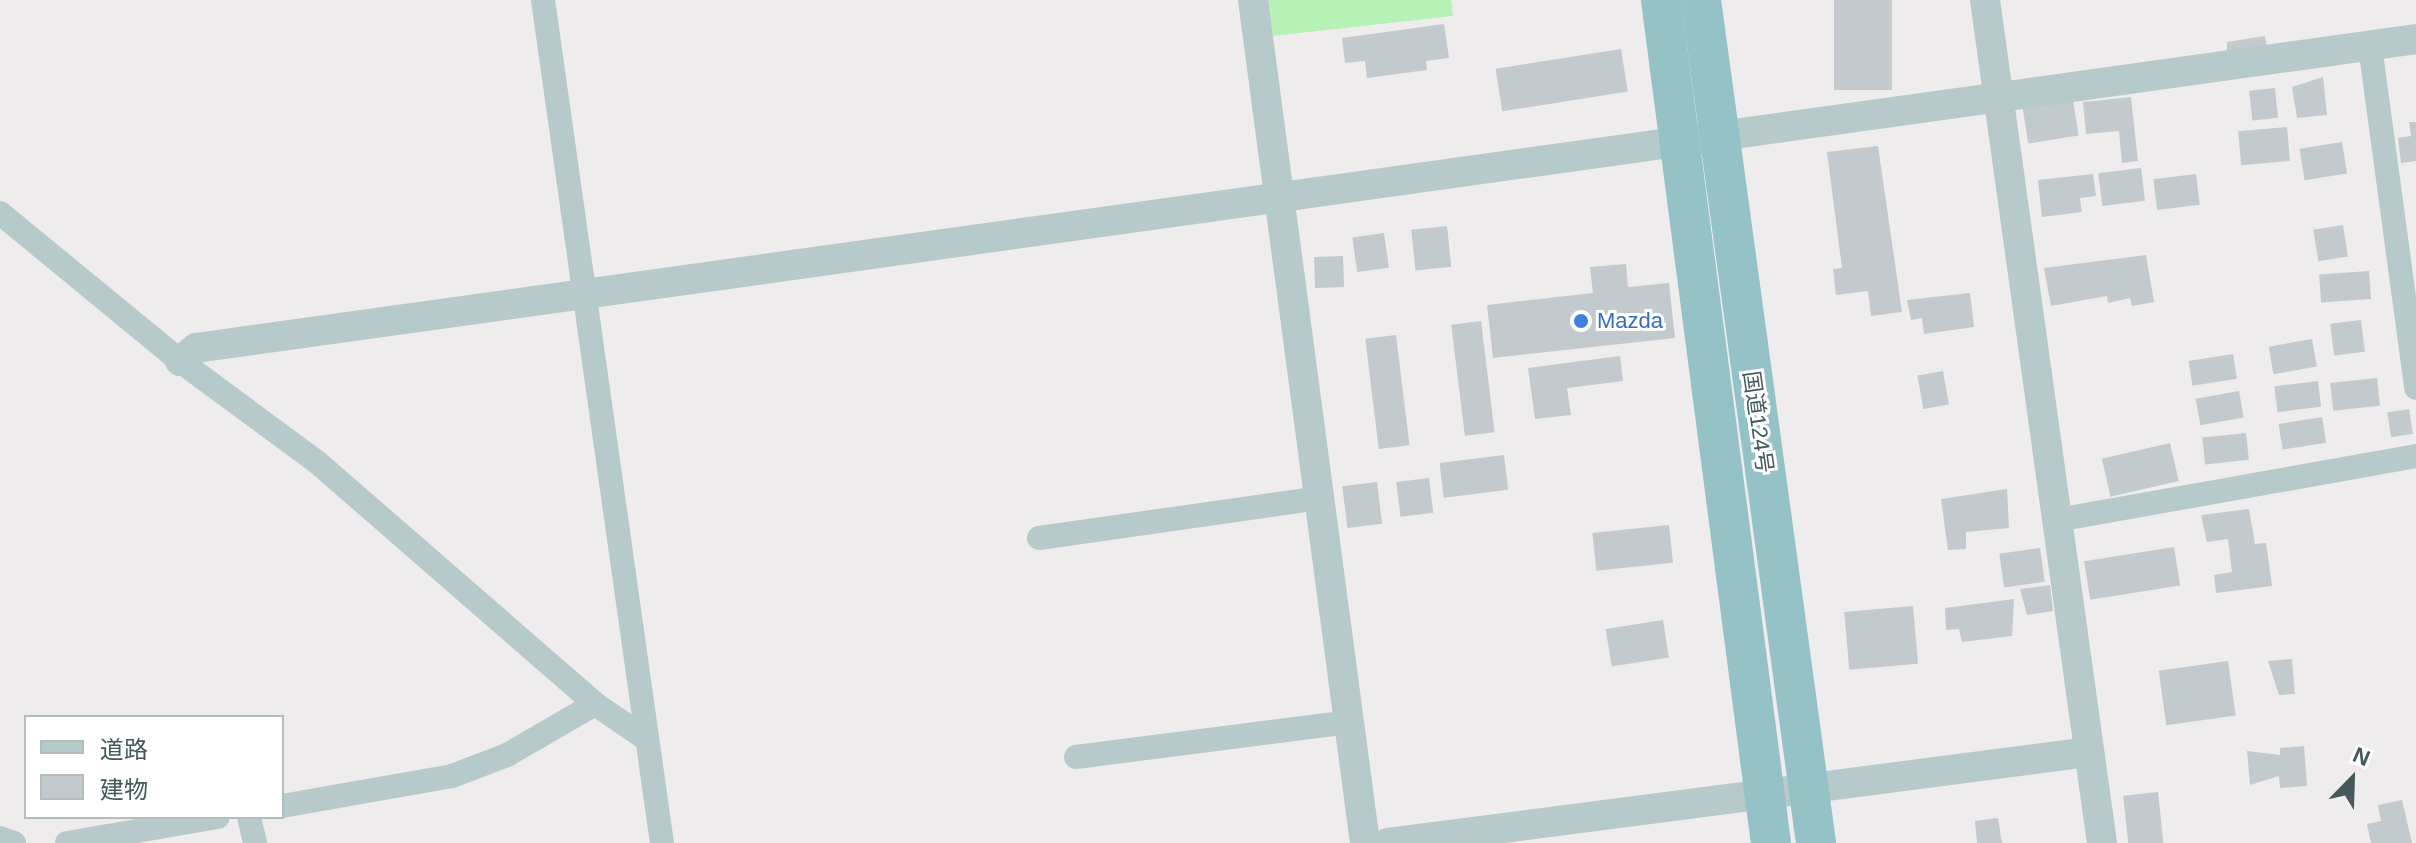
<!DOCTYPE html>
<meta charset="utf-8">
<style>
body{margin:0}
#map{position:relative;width:2416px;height:843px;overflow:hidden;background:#efeced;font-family:Helvetica,"Noto Sans JP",sans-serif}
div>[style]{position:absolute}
.green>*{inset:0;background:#b6f2b5}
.building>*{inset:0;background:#c2cacd;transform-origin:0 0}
.minor>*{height:24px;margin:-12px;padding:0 12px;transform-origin:12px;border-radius:12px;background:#b6c9cb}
.tertiary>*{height:30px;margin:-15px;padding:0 15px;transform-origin:15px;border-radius:15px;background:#b6c9cb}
.trunk>*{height:40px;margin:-20px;padding:0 20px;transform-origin:20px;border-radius:20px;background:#94c2c7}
.dots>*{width:22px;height:22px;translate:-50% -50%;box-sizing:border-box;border:4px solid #fff;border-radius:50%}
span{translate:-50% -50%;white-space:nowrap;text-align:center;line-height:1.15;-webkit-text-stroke:6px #fff;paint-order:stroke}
.shop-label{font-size:22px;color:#366cbe}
.left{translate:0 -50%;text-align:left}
.street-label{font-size:22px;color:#43595b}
.legend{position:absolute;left:24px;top:715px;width:260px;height:104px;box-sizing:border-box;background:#fff;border:2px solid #b4bdbd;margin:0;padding:10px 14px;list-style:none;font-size:24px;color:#43595b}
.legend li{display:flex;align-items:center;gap:16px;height:40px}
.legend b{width:40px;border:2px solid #b4bdbd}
.north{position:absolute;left:2312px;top:739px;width:80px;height:80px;-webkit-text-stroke:6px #fff;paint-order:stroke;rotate:23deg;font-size:22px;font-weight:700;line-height:32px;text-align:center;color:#43595b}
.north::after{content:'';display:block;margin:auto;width:28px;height:36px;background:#43595b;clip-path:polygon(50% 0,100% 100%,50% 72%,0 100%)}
</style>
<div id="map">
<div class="green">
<div style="clip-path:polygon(1268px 0,1451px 0,1453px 16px,1273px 36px)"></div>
</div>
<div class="building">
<div style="left:1834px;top:0;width:58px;height:90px"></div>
<div style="clip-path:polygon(1444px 24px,1449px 58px,1426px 61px,1427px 70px,1367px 78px,1365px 61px,1345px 63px,1342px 38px)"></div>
<div style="clip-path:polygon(2265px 36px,2267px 47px,2227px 52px,2227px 42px)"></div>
<div style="left:1621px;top:49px;width:43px;height:127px;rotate:81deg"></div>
<div style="clip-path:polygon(2323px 77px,2327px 115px,2297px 118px,2292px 87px)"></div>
<div style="left:2275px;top:88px;width:30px;height:26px;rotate:84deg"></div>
<div style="clip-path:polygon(2131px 97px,2138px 161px,2122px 163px,2119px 131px,2086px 134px,2083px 102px)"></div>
<div style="left:2073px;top:100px;width:36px;height:51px;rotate:81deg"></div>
<div style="clip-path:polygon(2409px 122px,2416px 122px,2416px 161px,2401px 163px,2398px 138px,2411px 136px)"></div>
<div style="left:2287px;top:127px;width:34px;height:49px;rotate:85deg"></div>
<div style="left:2342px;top:142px;width:32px;height:43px;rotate:81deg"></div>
<div style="clip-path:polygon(1878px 146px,1902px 312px,1871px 316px,1868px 291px,1836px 295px,1833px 269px,1842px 268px,1827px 152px)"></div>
<div style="left:2141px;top:168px;width:33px;height:43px;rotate:83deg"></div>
<div style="clip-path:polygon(2093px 174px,2096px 196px,2080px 198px,2082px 212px,2042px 217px,2038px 180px)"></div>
<div style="left:2196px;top:174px;width:31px;height:43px;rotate:83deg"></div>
<div style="left:2343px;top:225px;width:32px;height:30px;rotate:81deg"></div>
<div style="left:1447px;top:226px;width:41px;height:36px;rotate:84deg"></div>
<div style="left:1384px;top:233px;width:35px;height:32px;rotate:82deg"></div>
<div style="clip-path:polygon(2146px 255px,2154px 302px,2132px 306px,2130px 298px,2108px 303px,2107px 296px,2051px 306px,2044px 268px)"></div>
<div style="left:1343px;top:256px;width:31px;height:29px;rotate:88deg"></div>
<div style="clip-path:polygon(1626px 264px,1628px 287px,1669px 283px,1675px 338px,1493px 358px,1487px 305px,1593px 293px,1590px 267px)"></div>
<div style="left:2369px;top:271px;width:28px;height:50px;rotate:86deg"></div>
<div style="clip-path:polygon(1970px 293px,1974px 327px,1924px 334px,1922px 318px,1911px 320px,1907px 300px)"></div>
<div style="left:2361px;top:320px;width:32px;height:31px;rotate:83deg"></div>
<div style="left:1481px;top:321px;width:112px;height:30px;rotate:83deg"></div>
<div style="left:1396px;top:335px;width:111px;height:31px;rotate:83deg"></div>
<div style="left:2312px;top:339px;width:28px;height:44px;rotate:80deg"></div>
<div style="left:2233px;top:354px;width:25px;height:45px;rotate:81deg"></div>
<div style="clip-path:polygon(1620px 356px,1623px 381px,1567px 388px,1571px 415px,1535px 419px,1528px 368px)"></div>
<div style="left:1943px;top:371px;width:34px;height:26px;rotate:80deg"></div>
<div style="left:2377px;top:378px;width:28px;height:47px;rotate:84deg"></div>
<div style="left:2318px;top:381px;width:26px;height:44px;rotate:83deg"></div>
<div style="left:2239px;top:391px;width:27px;height:44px;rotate:80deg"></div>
<div style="left:2409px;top:409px;width:25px;height:22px;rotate:81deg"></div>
<div style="left:2322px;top:417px;width:26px;height:44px;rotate:81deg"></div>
<div style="left:2246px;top:433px;width:27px;height:44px;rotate:84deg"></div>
<div style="left:2170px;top:443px;width:39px;height:70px;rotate:77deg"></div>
<div style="left:1504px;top:455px;width:35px;height:65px;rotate:83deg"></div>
<div style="left:1429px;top:478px;width:35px;height:33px;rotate:83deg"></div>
<div style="left:1377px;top:482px;width:42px;height:35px;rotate:83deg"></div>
<div style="clip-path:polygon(2007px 489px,2009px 528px,1966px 532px,1966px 549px,1948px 550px,1941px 499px)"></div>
<div style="clip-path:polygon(2249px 509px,2255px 544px,2266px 543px,2272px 586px,2216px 593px,2214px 575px,2232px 572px,2228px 539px,2207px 542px,2201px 515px)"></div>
<div style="left:1669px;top:525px;width:38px;height:77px;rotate:84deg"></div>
<div style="left:2174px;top:547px;width:39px;height:91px;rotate:81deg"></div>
<div style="left:2040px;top:548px;width:34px;height:41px;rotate:82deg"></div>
<div style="clip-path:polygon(2050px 585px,2053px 611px,2027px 615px,2020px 589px)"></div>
<div style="clip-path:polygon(2014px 599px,2012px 636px,1962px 642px,1959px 629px,1946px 630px,1945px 608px)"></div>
<div style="left:1913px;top:606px;width:58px;height:69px;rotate:85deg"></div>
<div style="left:1663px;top:620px;width:38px;height:58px;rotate:81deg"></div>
<div style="clip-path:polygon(2292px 659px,2295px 694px,2279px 695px,2268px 661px)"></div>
<div style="left:2228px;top:661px;width:55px;height:70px;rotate:82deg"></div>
<div style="clip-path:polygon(2304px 746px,2307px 786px,2280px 788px,2279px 776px,2250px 785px,2247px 751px,2280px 755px,2280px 748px)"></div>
<div style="left:2158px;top:792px;width:51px;height:35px;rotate:84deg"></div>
<div style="clip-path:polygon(2402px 800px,2412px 843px,2371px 843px,2367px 824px,2381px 821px,2378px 805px)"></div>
<div style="clip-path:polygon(1998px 818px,2002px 843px,1977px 843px,1975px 821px)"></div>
</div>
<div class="minor">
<div style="left:543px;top:0;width:851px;rotate:81.97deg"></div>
<div style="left:2370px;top:46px;width:345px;rotate:82.3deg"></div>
<div style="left:0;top:213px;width:233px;rotate:39.4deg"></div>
<div style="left:180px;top:361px;width:170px;rotate:36.4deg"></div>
<div style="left:317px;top:462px;width:369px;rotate:41deg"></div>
<div style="left:595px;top:704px;width:60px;rotate:34.2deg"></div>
<div style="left:2057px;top:520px;width:365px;rotate:-10.1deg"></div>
<div style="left:1039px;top:538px;width:283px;rotate:-8.1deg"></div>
<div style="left:1076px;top:757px;width:275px;rotate:-7.3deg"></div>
<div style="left:282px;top:806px;width:173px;rotate:-10deg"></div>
<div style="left:452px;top:776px;width:59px;rotate:-20.9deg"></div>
<div style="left:507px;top:755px;width:102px;rotate:-30.1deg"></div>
<div style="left:249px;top:817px;width:27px;rotate:77deg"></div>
<div style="left:0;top:838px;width:15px;rotate:20deg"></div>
<div style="left:67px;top:843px;width:153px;rotate:-9.8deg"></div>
</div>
<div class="tertiary">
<div style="left:1253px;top:0;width:850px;rotate:82.43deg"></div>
<div style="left:1985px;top:0;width:851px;rotate:82.1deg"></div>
<div style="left:180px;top:361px;width:21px;rotate:-39deg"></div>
<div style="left:196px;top:348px;width:2241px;rotate:-7.92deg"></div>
<div style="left:1388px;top:843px;width:707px;rotate:-7.4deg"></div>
</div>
<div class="trunk">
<div style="left:1661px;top:0;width:850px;rotate:82.57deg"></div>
<div style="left:1701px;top:0;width:851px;rotate:82.23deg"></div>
</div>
<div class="dots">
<div style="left:1581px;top:321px;background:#3f7fe0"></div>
</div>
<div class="shop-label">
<span class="left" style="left:1597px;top:321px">Mazda</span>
</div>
<div class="street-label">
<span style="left:1758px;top:422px;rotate:82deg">国道124号</span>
</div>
<ul class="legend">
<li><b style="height:10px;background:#b6c9cb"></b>道路</li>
<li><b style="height:22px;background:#c2cacd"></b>建物</li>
</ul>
<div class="north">N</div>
</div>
